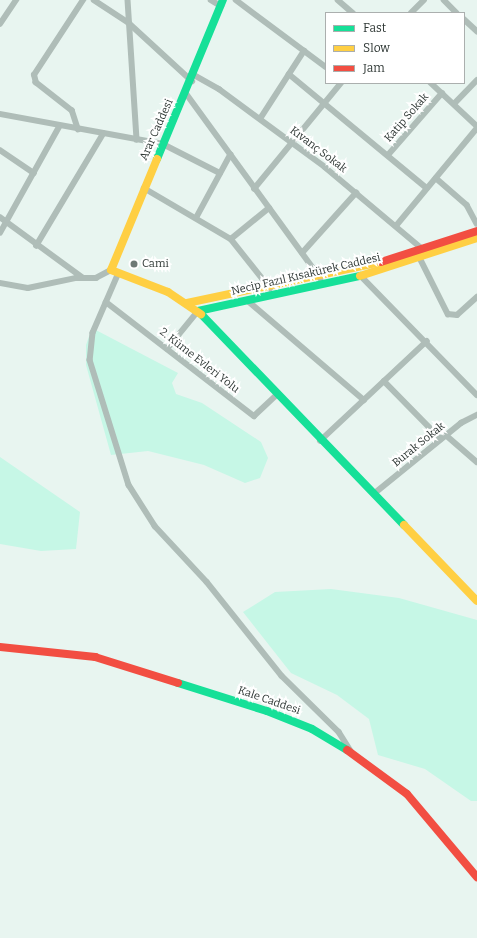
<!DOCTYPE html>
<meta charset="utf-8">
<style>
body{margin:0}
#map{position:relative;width:477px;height:938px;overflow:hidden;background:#e8f5f0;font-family:Bitter,serif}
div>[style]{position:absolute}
.green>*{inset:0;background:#c6f7e6}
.street>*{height:5.5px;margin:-2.75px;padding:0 2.75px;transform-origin:2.75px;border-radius:2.75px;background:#afbdb8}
.fast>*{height:8px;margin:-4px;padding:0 4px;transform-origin:4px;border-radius:4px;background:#16e098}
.slow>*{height:8px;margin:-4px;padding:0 4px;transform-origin:4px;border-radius:4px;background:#ffcf43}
.jam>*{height:8px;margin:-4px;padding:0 4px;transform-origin:4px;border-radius:4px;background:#f24e42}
.dots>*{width:11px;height:11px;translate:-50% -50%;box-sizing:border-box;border:2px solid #fff;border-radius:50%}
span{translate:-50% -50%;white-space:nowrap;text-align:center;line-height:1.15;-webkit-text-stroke:4px #fff;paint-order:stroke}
.street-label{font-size:11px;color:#2e3734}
.poi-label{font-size:11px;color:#2e3734}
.left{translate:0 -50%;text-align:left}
.legend{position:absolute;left:325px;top:12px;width:140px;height:72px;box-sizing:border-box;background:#fff;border:1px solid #abafae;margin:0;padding:5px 7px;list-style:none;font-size:12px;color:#2e3734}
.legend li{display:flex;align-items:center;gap:8px;height:20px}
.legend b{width:20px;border:1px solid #abafae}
</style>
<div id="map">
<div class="green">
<div style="clip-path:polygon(92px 328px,178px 373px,172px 383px,176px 394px,202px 403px,261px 442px,268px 458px,260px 478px,245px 483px,204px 465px,148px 451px,111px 455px,86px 365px,86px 345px)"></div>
<div style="clip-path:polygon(0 457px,80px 512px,76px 549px,41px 551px,0 544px)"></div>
<div style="clip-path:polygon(331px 589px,399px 598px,477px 620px,477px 801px,471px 801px,425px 769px,378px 755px,369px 719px,337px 695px,291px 673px,243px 612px,275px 592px)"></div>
</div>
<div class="street">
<div style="left:94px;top:0;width:42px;rotate:33.3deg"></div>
<div style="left:129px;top:23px;width:86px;rotate:42.6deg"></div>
<div style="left:128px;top:0;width:140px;rotate:86.3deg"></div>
<div style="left:211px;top:0;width:12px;rotate:31deg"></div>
<div style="left:236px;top:0;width:112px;rotate:36.7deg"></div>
<div style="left:338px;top:0;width:20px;rotate:41deg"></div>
<div style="left:444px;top:0;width:18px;rotate:45deg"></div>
<div style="left:411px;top:13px;width:18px;rotate:-45deg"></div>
<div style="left:464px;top:19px;width:18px;rotate:43deg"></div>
<div style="left:0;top:24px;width:29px;rotate:-56deg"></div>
<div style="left:289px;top:74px;width:179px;rotate:39.6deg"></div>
<div style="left:194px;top:75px;width:29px;rotate:29deg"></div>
<div style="left:219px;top:89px;width:132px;rotate:36.3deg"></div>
<div style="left:325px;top:167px;width:129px;rotate:40deg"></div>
<div style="left:431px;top:83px;width:63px;rotate:43.1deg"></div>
<div style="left:186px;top:93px;width:230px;rotate:54deg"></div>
<div style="left:454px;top:104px;width:33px;rotate:-46deg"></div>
<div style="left:0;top:114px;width:166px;rotate:10.4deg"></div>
<div style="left:163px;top:144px;width:64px;rotate:27deg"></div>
<div style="left:260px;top:119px;width:81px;rotate:-57.1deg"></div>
<div style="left:78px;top:130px;width:20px;rotate:-108deg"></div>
<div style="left:72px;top:111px;width:46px;rotate:-142.1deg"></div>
<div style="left:36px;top:83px;width:8px;rotate:-104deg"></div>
<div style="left:34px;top:75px;width:90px;rotate:-56.8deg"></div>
<div style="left:0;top:150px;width:41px;rotate:34.1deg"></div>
<div style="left:388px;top:155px;width:82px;rotate:-48.9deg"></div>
<div style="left:436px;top:178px;width:41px;rotate:41.1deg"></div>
<div style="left:467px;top:205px;width:21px;rotate:62deg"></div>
<div style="left:144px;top:188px;width:101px;rotate:30.4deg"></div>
<div style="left:231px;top:239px;width:63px;rotate:51.5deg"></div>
<div style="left:254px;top:189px;width:137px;rotate:-50.6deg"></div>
<div style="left:0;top:217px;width:102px;rotate:36.2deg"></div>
<div style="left:196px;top:218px;width:72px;rotate:-61.6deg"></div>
<div style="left:396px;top:226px;width:127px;rotate:-50.4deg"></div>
<div style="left:0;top:233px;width:121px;rotate:-60.9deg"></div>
<div style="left:231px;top:239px;width:49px;rotate:-39.2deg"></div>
<div style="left:36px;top:246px;width:131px;rotate:-59.1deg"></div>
<div style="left:302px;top:253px;width:81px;rotate:-48deg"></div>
<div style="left:420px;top:258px;width:63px;rotate:63.4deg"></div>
<div style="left:448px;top:314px;width:9px;rotate:6deg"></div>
<div style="left:457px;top:315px;width:27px;rotate:-42deg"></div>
<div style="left:119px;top:273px;width:65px;rotate:113.4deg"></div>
<div style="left:93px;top:333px;width:27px;rotate:96deg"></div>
<div style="left:90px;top:360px;width:131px;rotate:72.7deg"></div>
<div style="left:129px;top:485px;width:49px;rotate:57.6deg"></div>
<div style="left:155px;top:526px;width:76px;rotate:47.1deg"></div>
<div style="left:207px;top:582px;width:120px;rotate:51.4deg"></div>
<div style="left:282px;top:676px;width:80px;rotate:44.5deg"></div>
<div style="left:339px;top:732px;width:22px;rotate:58deg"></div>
<div style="left:361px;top:276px;width:166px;rotate:45.7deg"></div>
<div style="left:0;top:283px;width:28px;rotate:10deg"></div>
<div style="left:28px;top:288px;width:49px;rotate:-11.8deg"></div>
<div style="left:76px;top:278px;width:20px"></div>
<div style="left:96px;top:278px;width:17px;rotate:-28deg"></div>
<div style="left:247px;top:300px;width:154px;rotate:40.5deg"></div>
<div style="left:106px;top:302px;width:187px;rotate:37.6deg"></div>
<div style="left:254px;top:416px;width:33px;rotate:-43deg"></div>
<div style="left:167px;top:349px;width:49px;rotate:-50.8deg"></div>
<div style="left:384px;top:381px;width:81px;rotate:45.5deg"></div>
<div style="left:446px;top:435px;width:41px;rotate:41.1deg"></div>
<div style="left:320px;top:441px;width:146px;rotate:-43.1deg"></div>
<div style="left:375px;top:493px;width:111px;rotate:-39.1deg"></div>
<div style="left:461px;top:423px;width:18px;rotate:-27deg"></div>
</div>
<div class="fast">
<div style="left:157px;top:159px;width:172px;rotate:-67.5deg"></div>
<div style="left:198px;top:311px;width:166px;rotate:-12.2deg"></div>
<div style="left:201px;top:314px;width:293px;rotate:46.1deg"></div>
<div style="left:178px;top:683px;width:93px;rotate:17.5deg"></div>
<div style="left:267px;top:711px;width:48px;rotate:21.8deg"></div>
<div style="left:312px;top:729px;width:41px;rotate:31deg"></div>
</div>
<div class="slow">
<div style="left:157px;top:159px;width:120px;rotate:112.5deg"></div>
<div style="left:111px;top:270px;width:61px;rotate:21.1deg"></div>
<div style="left:168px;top:292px;width:40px;rotate:34deg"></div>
<div style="left:360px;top:276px;width:123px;rotate:-18deg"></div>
<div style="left:187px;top:303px;width:198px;rotate:-11.9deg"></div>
<div style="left:404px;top:525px;width:105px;rotate:46.2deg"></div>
</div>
<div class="jam">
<div style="left:381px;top:262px;width:101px;rotate:-17.9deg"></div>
<div style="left:0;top:647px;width:96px;rotate:6deg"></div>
<div style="left:95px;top:657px;width:87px;rotate:17.4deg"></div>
<div style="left:347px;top:750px;width:74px;rotate:36.3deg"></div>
<div style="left:407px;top:794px;width:109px;rotate:49.9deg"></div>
</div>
<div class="dots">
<div style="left:134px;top:264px;background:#6f7a76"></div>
</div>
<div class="street-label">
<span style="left:407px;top:118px;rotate:-49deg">Katip Sokak</span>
<span style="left:157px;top:130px;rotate:-66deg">Arar Caddesi</span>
<span style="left:318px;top:150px;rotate:37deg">Kıvanç Sokak</span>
<span style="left:306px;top:275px;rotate:-13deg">Necip Fazıl Kısakürek Caddesi</span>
<span style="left:199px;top:361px;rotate:38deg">2. Küme Evleri Yolu</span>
<span style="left:419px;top:445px;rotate:-39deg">Burak Sokak</span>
<span style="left:269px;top:701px;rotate:19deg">Kale Caddesi</span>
</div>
<div class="poi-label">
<span class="left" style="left:142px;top:264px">Cami</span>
</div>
<ul class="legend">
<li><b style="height:5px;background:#16e098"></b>Fast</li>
<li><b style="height:5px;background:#ffcf43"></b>Slow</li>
<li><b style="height:5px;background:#f24e42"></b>Jam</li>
</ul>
</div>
